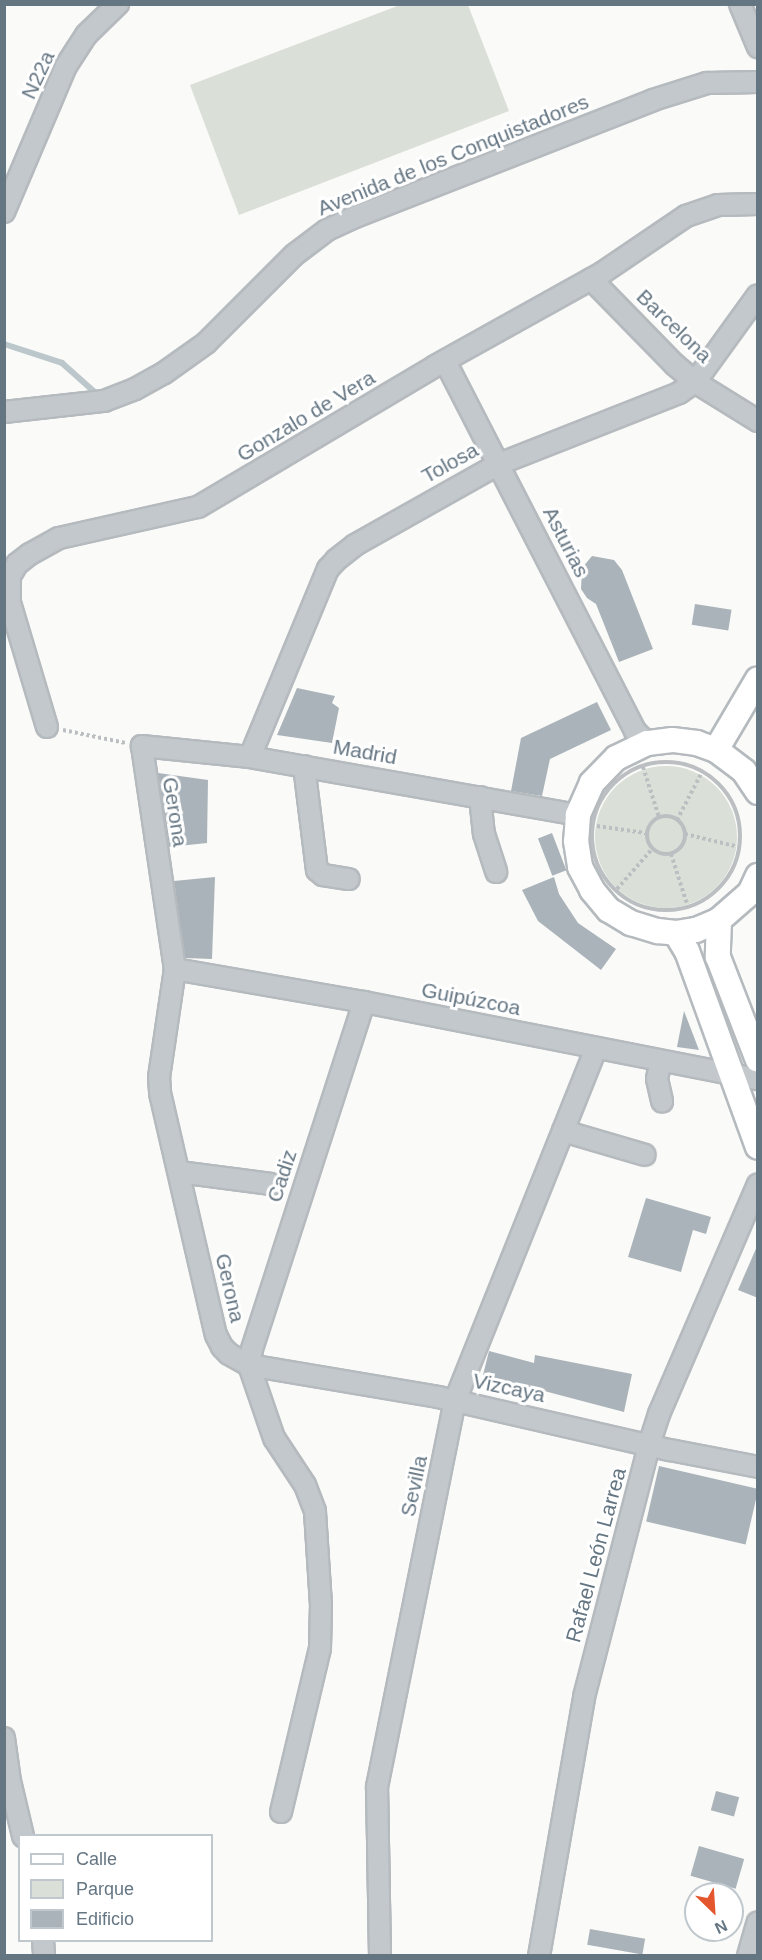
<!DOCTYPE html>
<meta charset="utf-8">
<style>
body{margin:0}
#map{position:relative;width:762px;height:1960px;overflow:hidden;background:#fafaf8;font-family:Helvetica,sans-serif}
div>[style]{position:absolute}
.green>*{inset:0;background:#dadfd7}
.round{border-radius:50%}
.stream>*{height:6px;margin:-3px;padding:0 3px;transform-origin:3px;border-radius:3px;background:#bbc7cb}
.building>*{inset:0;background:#aab3b9;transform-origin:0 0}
.path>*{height:4px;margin-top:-2px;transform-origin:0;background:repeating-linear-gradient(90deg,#bbbfc2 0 3px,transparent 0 6px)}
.path>.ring{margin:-2px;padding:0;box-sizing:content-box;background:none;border:4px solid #bbbfc2;border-radius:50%}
.roads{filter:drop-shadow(2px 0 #b5babe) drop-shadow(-2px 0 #b5babe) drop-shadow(0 2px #b5babe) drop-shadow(0 -2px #b5babe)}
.minor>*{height:20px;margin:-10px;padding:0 10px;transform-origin:10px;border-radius:10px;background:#c3c8cc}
.major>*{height:24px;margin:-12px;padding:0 12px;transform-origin:12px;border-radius:12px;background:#fff}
span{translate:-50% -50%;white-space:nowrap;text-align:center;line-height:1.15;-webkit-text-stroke:6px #fff;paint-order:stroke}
.street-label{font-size:21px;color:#657683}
.frame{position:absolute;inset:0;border:6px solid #657683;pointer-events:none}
.legend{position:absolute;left:18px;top:1834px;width:195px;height:108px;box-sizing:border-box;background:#fff;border:2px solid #c1c8cd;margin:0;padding:8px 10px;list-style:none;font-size:18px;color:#657683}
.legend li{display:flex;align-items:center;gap:12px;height:30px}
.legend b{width:30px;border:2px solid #c1c8cd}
.north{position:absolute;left:684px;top:1882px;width:60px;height:60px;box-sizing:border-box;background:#fff;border:2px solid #c1c8cd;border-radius:50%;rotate:155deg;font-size:16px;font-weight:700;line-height:24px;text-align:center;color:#657683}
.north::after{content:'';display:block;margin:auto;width:21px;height:27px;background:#e4572e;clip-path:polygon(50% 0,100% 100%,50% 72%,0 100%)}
</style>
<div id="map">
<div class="green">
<div style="clip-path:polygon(400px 5px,468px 5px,509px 111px,239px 215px,190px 85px)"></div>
<div class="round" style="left:595px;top:766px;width:142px;height:142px"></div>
</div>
<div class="stream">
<div style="left:4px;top:344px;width:61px;rotate:18.1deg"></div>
<div style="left:62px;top:363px;width:50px;rotate:41.7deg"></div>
</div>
<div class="building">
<div style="clip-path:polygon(592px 556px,614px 560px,622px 570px,653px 649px,619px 662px,596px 604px,587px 598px,581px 589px,582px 568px)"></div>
<div style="left:695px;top:604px;width:37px;height:21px;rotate:9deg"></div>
<div style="clip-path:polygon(297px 688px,335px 696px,332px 703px,339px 708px,332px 743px,277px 735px)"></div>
<div style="clip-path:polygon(597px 702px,611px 730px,550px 759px,542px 796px,511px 791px,521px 738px)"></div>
<div style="clip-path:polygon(158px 773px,208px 780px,207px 843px,169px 847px)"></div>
<div style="left:552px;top:833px;width:40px;height:15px;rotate:69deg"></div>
<div style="clip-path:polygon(215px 877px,212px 959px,185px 958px,174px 881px)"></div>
<div style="clip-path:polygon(554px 877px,559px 894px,578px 923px,616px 949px,601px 970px,538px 921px,522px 890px)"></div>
<div style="clip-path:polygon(684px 1011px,699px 1050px,677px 1047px)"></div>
<div style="clip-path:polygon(646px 1198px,711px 1217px,706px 1234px,693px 1230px,681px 1272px,628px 1257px)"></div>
<div style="clip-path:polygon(758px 1244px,758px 1298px,738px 1290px)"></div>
<div style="clip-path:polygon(489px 1351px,534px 1363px,535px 1355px,632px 1374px,624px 1412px,483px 1375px)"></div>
<div style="left:659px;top:1466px;width:102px;height:57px;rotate:13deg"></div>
<div style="left:716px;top:1791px;width:24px;height:20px;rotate:15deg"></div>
<div style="left:699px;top:1846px;width:47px;height:31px;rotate:16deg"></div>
<div style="left:590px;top:1929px;width:56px;height:16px;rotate:10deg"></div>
</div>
<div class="path">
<div style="left:63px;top:730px;width:64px;rotate:11.7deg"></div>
<div class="ring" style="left:592px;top:762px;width:144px;height:144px"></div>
<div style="left:643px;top:767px;width:52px;rotate:72.3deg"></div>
<div class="ring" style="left:647px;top:816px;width:34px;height:34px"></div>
<div style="left:677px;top:820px;width:54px;rotate:-62.5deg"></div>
<div style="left:597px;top:826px;width:49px;rotate:8.1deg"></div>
<div style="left:685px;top:834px;width:56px;rotate:13.5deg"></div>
<div style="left:671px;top:854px;width:56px;rotate:72.2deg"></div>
<div style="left:617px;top:889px;width:53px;rotate:-48.8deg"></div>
</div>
<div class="roads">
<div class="minor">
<div style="left:740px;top:4px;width:47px;rotate:67.3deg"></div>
<div style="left:4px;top:212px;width:159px;rotate:-67deg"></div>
<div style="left:66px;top:66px;width:37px;rotate:-57deg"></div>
<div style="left:86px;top:35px;width:45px;rotate:-44.1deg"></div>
<div style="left:591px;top:279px;width:120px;rotate:45.7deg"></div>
<div style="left:675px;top:365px;width:26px;rotate:40deg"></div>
<div style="left:695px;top:382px;width:74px;rotate:31.8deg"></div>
<div style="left:445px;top:361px;width:416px;rotate:62.8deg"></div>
<div style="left:635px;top:731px;width:17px;rotate:45deg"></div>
<div style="left:4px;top:412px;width:101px;rotate:-6.3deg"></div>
<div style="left:104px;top:401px;width:33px;rotate:-21deg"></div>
<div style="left:135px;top:389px;width:33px;rotate:-29deg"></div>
<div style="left:164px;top:373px;width:52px;rotate:-35.5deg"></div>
<div style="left:206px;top:343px;width:124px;rotate:-45deg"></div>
<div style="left:294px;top:255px;width:41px;rotate:-37.1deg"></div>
<div style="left:327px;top:230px;width:31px;rotate:-25deg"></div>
<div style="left:355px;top:217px;width:320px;rotate:-21.4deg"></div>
<div style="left:653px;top:100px;width:57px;rotate:-17.5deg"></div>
<div style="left:707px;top:83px;width:51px;rotate:-1.1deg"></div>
<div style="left:47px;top:727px;width:129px;rotate:-106.6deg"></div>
<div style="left:10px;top:603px;width:27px;rotate:-90deg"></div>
<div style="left:10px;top:576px;width:14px;rotate:-60deg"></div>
<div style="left:17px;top:564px;width:16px;rotate:-38deg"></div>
<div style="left:30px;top:554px;width:33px;rotate:-29deg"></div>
<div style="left:59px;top:538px;width:142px;rotate:-12.6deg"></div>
<div style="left:198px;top:507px;width:276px;rotate:-30.7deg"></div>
<div style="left:435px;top:366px;width:191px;rotate:-29.1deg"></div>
<div style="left:602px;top:273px;width:102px;rotate:-34.2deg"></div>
<div style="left:686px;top:216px;width:34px;rotate:-19deg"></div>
<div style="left:718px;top:205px;width:40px;rotate:-1.4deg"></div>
<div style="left:250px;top:757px;width:204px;rotate:-67.5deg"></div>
<div style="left:328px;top:569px;width:12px;rotate:-48deg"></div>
<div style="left:336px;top:560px;width:24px;rotate:-38deg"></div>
<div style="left:355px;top:545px;width:165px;rotate:-29.4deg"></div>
<div style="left:499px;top:464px;width:193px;rotate:-21.5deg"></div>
<div style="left:679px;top:393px;width:19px;rotate:-35deg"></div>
<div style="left:695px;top:382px;width:107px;rotate:-54.1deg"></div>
<div style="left:304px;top:766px;width:105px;rotate:82.9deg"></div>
<div style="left:317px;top:870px;width:8px;rotate:40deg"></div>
<div style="left:323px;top:875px;width:26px;rotate:9deg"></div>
<div style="left:480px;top:797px;width:37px;rotate:84deg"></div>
<div style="left:484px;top:834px;width:40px;rotate:72deg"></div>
<div style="left:578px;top:815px;width:333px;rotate:-170deg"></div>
<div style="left:250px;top:757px;width:109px;rotate:-174.2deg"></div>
<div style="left:142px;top:746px;width:225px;rotate:81.6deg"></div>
<div style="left:175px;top:969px;width:109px;rotate:98.4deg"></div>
<div style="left:159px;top:1077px;width:16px;rotate:86deg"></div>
<div style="left:160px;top:1093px;width:248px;rotate:77deg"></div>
<div style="left:216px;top:1335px;width:13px;rotate:63deg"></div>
<div style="left:222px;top:1347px;width:10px;rotate:45deg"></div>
<div style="left:229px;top:1354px;width:23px;rotate:29deg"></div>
<div style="left:249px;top:1365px;width:192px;rotate:9.6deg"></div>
<div style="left:438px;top:1397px;width:238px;rotate:12.9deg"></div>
<div style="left:670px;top:1450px;width:90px;rotate:10.9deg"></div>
<div style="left:175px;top:969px;width:192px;rotate:9.9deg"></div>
<div style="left:364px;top:1002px;width:401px;rotate:11.1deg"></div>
<div style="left:661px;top:1061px;width:18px;rotate:103deg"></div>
<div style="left:657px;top:1079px;width:23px;rotate:77deg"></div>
<div style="left:563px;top:1131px;width:85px;rotate:16.3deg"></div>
<div style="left:179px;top:1172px;width:93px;rotate:7.4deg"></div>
<div style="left:4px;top:1738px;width:43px;rotate:82.1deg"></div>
<div style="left:10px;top:1781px;width:57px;rotate:76.7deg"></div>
<div style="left:281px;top:1812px;width:169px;rotate:-76.6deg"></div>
<div style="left:320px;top:1648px;width:43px;rotate:-88.7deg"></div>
<div style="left:321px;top:1605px;width:94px;rotate:-93.7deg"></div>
<div style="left:315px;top:1511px;width:28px;rotate:-111deg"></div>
<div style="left:305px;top:1485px;width:56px;rotate:-123.4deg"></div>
<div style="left:274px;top:1438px;width:77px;rotate:-108.9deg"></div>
<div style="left:249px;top:1365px;width:16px;rotate:-79deg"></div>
<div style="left:252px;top:1349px;width:365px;rotate:-72.1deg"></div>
<div style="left:43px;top:1940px;width:16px;rotate:86deg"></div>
<div style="left:380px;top:1956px;width:169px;rotate:-91deg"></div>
<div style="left:377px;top:1787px;width:394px;rotate:-78.6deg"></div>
<div style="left:455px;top:1401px;width:379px;rotate:-68.2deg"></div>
<div style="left:539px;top:1956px;width:263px;rotate:-80.1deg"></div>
<div style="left:584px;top:1697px;width:260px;rotate:-75.5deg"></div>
<div style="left:649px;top:1445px;width:33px;rotate:-72deg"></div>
<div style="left:659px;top:1414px;width:250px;rotate:-66.7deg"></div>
<div style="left:748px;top:1956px;width:35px;rotate:-74deg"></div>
</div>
<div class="major">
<div style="left:716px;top:750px;width:82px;rotate:-59.4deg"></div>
<div style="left:758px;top:792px;width:25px;rotate:-124deg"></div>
<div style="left:744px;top:771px;width:35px;rotate:-143deg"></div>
<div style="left:716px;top:750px;width:20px;rotate:-160deg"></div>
<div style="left:697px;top:743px;width:25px;rotate:-173deg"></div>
<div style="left:672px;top:740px;width:25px;rotate:173deg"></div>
<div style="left:647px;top:743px;width:34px;rotate:154deg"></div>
<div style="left:616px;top:758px;width:35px;rotate:134deg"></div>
<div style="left:592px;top:783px;width:35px;rotate:114deg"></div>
<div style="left:578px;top:815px;width:26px;rotate:94deg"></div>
<div style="left:576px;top:841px;width:26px;rotate:81deg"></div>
<div style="left:580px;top:867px;width:26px;rotate:62deg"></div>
<div style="left:592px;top:890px;width:26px;rotate:50deg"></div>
<div style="left:609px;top:910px;width:26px;rotate:31deg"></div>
<div style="left:631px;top:923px;width:28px;rotate:17deg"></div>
<div style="left:658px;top:931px;width:18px;rotate:6deg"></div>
<div style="left:676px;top:933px;width:20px;rotate:-9deg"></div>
<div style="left:696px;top:930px;width:25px;rotate:-23deg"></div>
<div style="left:719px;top:920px;width:41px;rotate:-41.1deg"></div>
<div style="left:750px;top:893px;width:19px;rotate:-65deg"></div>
<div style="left:719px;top:920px;width:37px;rotate:92deg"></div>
<div style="left:718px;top:957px;width:110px;rotate:68.8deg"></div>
<div style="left:676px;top:933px;width:21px;rotate:59deg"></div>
<div style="left:687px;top:951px;width:208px;rotate:70.1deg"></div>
</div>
</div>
<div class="street-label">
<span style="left:38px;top:75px;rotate:-65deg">N22a</span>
<span style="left:453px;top:155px;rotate:-22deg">Avenida de los Conquistadores</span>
<span style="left:674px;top:326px;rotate:44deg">Barcelona</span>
<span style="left:306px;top:416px;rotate:-31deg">Gonzalo de Vera</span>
<span style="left:450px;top:463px;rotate:-29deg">Tolosa</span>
<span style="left:566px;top:542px;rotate:63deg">Asturias</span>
<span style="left:365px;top:752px;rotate:10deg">Madrid</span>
<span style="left:175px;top:812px;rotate:81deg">Gerona</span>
<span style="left:471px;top:999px;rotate:11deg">Guipúzcoa</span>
<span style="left:282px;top:1176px;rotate:-72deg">Cadiz</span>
<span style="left:230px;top:1288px;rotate:77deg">Gerona</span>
<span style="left:509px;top:1388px;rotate:12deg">Vizcaya</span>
<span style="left:414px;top:1486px;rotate:-78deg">Sevilla</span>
<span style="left:596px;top:1555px;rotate:-75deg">Rafael León Larrea</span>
</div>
<div class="frame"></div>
<ul class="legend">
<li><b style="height:8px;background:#fff"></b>Calle</li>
<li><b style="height:16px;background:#dadfd7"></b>Parque</li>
<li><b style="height:16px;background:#aab3b9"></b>Edificio</li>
</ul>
<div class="north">N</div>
</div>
